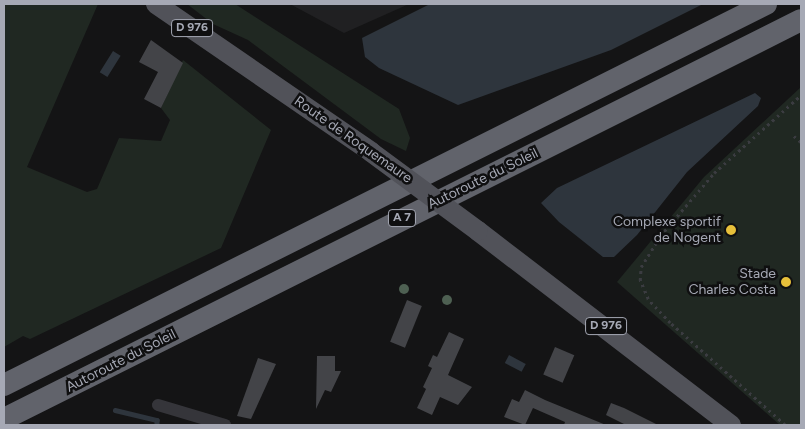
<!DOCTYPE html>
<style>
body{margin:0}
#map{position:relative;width:805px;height:429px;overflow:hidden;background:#141415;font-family:Figtree,sans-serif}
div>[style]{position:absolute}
.built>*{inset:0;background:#202022}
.green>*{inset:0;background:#202822}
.water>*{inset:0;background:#2e353d;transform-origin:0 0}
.stream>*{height:4.5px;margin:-2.25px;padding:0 2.25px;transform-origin:2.25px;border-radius:2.25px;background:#2e353d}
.building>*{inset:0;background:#434448;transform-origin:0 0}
.path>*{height:2.5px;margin-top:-1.25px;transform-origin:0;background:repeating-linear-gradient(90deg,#3b3c41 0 2.5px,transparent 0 6.5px)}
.street>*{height:12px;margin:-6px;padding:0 6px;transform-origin:6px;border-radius:6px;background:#35353a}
.primary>*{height:20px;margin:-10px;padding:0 10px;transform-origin:10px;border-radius:10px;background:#515259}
.highway>*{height:22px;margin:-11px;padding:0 11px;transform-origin:11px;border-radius:11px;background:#61636b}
.primary-bridge>*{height:20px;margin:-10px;padding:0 10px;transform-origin:10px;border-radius:10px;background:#515259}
.trees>*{width:10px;height:10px;margin:-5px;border-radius:50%;background:#4e6052}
.dots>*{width:14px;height:14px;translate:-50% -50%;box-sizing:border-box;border:2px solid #0f0f10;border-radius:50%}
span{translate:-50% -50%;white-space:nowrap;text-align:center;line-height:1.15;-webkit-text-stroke:5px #0f0f10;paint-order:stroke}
.shield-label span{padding:1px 4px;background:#0f0f10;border:1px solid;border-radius:4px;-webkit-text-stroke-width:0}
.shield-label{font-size:12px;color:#a6a9b5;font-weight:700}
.street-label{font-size:14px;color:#a6a9b5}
.poi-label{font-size:14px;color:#a6a9b5}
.right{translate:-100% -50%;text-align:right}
.frame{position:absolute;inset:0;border:5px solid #a6a9b5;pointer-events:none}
</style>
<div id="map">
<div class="built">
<div style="clip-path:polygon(290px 4px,409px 4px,344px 33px)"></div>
</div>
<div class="green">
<div style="clip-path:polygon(4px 4px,98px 4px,27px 167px,87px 192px,97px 189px,119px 138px,161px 141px,170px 120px,161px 108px,183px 60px,271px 130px,221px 248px,30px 339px,23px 336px,4px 347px)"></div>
<div style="clip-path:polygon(187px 4px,235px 4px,399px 109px,410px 138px,406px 151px,381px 139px,248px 40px,213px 24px)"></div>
<div style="clip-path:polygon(801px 87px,801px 425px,780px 425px,617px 282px,704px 177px)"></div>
</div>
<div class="water">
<div style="clip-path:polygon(430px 4px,703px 4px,611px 50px,458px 105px,379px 68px,365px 57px,362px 38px)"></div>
<div style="left:113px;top:51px;width:9px;height:25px;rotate:32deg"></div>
<div style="clip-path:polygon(755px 93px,761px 98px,758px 106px,687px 172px,637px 235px,614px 257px,603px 257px,559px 222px,541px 203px,557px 188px)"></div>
<div style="left:509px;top:355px;width:19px;height:9px;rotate:28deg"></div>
</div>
<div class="stream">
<div style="left:115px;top:410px;width:43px;rotate:13.4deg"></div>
<div style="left:157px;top:420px;width:5px;rotate:90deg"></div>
</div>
<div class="building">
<div style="clip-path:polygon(151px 40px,183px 63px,161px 108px,144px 99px,158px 72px,139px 62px)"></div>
<div style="left:407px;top:300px;width:16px;height:45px;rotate:22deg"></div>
<div style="clip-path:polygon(449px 332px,464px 339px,448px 375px,472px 387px,458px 405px,440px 397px,432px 415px,417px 408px,426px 389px,423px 387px,432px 368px,428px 366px,433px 355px,437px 357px)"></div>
<div style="left:555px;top:347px;width:21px;height:30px;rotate:23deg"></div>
<div style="clip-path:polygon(317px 356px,335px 356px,335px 371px,341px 371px,331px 392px,325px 390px,316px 409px)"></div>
<div style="clip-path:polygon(258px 358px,276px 364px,251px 419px,237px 416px)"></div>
<div style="clip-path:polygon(525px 390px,545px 400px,606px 425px,564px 425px,565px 422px,533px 408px,525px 425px,504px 417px,512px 399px,519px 402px)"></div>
<div style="clip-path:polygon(611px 403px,624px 408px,658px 425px,626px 425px,606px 415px)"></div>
</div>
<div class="path">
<div style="left:794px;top:136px;width:9px;rotate:41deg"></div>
<div style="left:785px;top:425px;width:154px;rotate:-138.4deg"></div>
<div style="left:670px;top:323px;width:33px;rotate:-133deg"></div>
<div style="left:648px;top:299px;width:21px;rotate:-113deg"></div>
<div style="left:640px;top:280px;width:13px;rotate:-86deg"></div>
<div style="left:641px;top:267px;width:36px;rotate:-58deg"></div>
<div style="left:660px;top:236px;width:83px;rotate:-49.4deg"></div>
<div style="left:714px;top:173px;width:117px;rotate:-41.9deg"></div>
</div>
<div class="street">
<div style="left:158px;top:405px;width:70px;rotate:16.6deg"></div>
</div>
<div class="primary">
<div style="left:156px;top:4px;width:261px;rotate:34.5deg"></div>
<div style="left:478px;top:231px;width:319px;rotate:37.5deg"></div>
</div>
<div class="highway">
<div style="left:4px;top:385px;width:852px;rotate:-26.57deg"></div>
<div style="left:4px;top:419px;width:891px;rotate:-26.59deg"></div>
</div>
<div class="primary-bridge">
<div style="left:371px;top:152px;width:133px;rotate:36.4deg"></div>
</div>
<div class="trees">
<div style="left:404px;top:289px"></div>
<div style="left:447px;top:300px"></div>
</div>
<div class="dots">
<div style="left:731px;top:230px;background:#e7c03a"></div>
<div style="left:786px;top:282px;background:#e7c03a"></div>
</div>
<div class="shield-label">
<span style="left:192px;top:28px">D 976</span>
<span style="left:402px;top:218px">A 7</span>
<span style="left:606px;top:326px">D 976</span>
</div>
<div class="street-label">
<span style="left:353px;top:140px;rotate:35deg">Route de Roquemaure</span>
<span style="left:483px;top:179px;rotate:-26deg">Autoroute du Soleil</span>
<span style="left:121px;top:361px;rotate:-27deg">Autoroute du Soleil</span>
</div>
<div class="poi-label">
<span class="right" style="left:721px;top:230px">Complexe sportif<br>de Nogent</span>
<span class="right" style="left:776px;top:282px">Stade<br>Charles Costa</span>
</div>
<div class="frame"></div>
</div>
